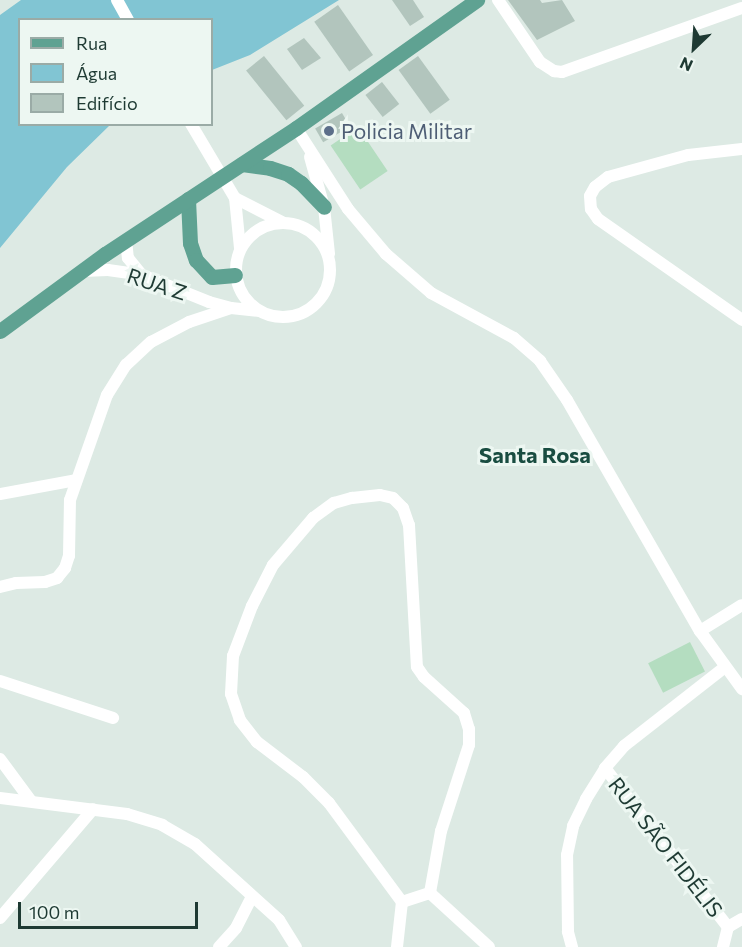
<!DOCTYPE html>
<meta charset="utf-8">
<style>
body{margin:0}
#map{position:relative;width:742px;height:947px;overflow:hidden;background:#ddeae4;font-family:Commissioner,sans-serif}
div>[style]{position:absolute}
.green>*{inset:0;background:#b4ddc0;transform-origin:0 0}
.water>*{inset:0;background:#81c5d3}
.building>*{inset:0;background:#b2c5bd;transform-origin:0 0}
.minor>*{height:12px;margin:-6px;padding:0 6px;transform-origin:6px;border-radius:6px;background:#fff}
.minor>.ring{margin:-6px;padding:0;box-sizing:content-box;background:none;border:12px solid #fff;border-radius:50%}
.major>*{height:15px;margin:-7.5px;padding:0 7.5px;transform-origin:7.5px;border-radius:7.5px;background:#5fa292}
.dots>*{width:16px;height:16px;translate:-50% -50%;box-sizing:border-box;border:3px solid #edf7f2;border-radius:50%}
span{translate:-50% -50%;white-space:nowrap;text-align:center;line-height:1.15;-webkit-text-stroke:6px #edf7f2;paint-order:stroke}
.service-label{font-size:21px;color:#4e5e75}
.left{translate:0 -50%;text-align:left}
.street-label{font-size:21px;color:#1e3a33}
.neighbourhood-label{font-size:22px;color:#194d41;font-weight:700}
.legend{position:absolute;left:18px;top:18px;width:195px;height:108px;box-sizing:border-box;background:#edf7f2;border:2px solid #9aaba6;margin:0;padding:8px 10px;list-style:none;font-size:18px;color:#1e3a33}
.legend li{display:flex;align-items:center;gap:12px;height:30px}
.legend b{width:30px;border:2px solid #9aaba6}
.north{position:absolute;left:664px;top:18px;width:60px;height:60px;-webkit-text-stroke:4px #edf7f2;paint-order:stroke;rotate:205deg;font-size:16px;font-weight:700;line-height:24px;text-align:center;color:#1e3a33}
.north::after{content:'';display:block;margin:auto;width:21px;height:27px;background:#1e3a33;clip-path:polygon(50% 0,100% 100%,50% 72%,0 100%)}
.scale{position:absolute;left:18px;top:902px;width:180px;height:27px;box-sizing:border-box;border:3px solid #1e3a33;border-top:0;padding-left:8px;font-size:18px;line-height:21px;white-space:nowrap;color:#1e3a33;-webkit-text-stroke:4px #edf7f2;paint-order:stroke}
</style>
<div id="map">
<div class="green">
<div style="left:358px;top:127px;width:53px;height:33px;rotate:56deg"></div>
<div style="left:690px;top:642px;width:33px;height:47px;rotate:63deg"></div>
</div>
<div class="water">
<div style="clip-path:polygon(21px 0,339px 0,250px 55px,212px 70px,212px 20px,20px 20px,20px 124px,110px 125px,67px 167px,0 248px,0 15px)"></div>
</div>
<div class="building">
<div style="clip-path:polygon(392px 0,413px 0,424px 17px,410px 26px)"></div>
<div style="clip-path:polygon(508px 0,540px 0,542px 3px,562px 0,575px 21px,537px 40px)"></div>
<div style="left:338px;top:5px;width:61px;height:29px;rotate:55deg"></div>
<div style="clip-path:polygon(304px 38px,321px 58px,302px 70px,287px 49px)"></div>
<div style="left:264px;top:56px;width:64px;height:23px;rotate:51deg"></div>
<div style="left:418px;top:56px;width:54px;height:24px;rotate:54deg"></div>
<div style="left:382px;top:82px;width:28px;height:21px;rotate:52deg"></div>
<div style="left:342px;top:113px;width:16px;height:31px;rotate:60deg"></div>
</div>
<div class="minor">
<div style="left:117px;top:0;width:23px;rotate:61deg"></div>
<div style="left:498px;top:0;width:75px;rotate:55.9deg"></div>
<div style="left:540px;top:62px;width:17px;rotate:33deg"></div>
<div style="left:554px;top:71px;width:8px;rotate:7deg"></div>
<div style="left:562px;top:72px;width:191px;rotate:-19.6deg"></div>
<div style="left:191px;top:124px;width:86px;rotate:59.3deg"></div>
<div style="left:235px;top:198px;width:50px;rotate:84.3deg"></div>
<div style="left:296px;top:128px;width:96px;rotate:57.3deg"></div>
<div style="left:348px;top:209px;width:59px;rotate:49.8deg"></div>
<div style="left:386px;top:254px;width:60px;rotate:40.9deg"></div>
<div style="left:431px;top:293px;width:94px;rotate:28.5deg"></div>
<div style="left:514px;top:338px;width:35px;rotate:41deg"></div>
<div style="left:540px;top:361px;width:47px;rotate:55.3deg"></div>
<div style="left:567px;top:400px;width:267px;rotate:60.1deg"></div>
<div style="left:700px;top:631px;width:72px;rotate:54.1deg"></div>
<div style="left:742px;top:149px;width:54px;rotate:173.7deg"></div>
<div style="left:688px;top:155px;width:83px;rotate:164.6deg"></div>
<div style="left:608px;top:177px;width:16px;rotate:142deg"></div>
<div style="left:595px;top:187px;width:10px;rotate:119deg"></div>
<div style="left:590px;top:196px;width:13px;rotate:86deg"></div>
<div style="left:591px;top:209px;width:12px;rotate:55deg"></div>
<div style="left:598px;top:219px;width:176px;rotate:35deg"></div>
<div style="left:310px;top:157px;width:52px;rotate:74.4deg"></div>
<div style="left:324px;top:207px;width:47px;rotate:83.9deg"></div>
<div style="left:235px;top:198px;width:53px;rotate:27.1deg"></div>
<div class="ring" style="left:236px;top:223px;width:82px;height:82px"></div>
<div style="left:126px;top:240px;width:18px;rotate:84deg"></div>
<div style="left:128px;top:258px;width:22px;rotate:51deg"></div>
<div style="left:82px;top:271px;width:26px;rotate:-2deg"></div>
<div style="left:108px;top:270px;width:34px;rotate:8deg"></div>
<div style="left:142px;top:275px;width:72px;rotate:21.9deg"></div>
<div style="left:209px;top:302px;width:23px;rotate:15deg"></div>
<div style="left:231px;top:308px;width:27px;rotate:6deg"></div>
<div style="left:0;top:494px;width:77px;rotate:-10.4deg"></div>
<div style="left:0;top:587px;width:16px;rotate:-14deg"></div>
<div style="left:16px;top:583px;width:29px;rotate:-2deg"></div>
<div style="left:45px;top:582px;width:13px;rotate:-18deg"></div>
<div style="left:57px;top:578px;width:13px;rotate:-51deg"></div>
<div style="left:65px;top:568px;width:13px;rotate:-72deg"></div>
<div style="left:69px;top:556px;width:56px;rotate:-89deg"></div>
<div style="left:70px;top:500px;width:111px;rotate:-70.6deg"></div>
<div style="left:107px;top:395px;width:36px;rotate:-58deg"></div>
<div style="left:126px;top:365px;width:34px;rotate:-43deg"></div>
<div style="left:151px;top:342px;width:43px;rotate:-27.8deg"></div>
<div style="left:189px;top:322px;width:44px;rotate:-18.4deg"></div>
<div style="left:700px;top:631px;width:49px;rotate:-31.8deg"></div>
<div style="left:0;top:681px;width:119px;rotate:18.1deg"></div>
<div style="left:0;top:759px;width:52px;rotate:53.6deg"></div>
<div style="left:605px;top:768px;width:201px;rotate:52.3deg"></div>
<div style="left:0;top:798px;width:128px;rotate:7.2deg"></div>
<div style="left:127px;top:814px;width:37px;rotate:17deg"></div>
<div style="left:162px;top:825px;width:38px;rotate:30deg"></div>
<div style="left:195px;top:844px;width:113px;rotate:42.1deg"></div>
<div style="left:279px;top:920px;width:32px;rotate:58deg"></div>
<div style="left:430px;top:893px;width:80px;rotate:42.5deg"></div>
<div style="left:402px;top:902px;width:29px;rotate:-18deg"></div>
<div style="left:0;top:918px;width:143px;rotate:-49.5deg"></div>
<div style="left:728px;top:927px;width:16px;rotate:-30deg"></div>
<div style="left:219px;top:947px;width:25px;rotate:-48deg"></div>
<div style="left:236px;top:928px;width:35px;rotate:-63deg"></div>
<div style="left:397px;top:947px;width:45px;rotate:-83.7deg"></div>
<div style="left:402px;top:902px;width:123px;rotate:-126.4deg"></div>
<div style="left:329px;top:803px;width:37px;rotate:-135deg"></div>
<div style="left:303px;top:777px;width:58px;rotate:-142.7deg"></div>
<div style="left:257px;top:742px;width:28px;rotate:-128deg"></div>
<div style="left:240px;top:720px;width:28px;rotate:-109deg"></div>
<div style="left:231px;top:694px;width:38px;rotate:-87deg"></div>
<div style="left:233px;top:656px;width:53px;rotate:-69.2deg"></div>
<div style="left:252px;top:606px;width:46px;rotate:-62.9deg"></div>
<div style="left:273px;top:565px;width:62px;rotate:-49.6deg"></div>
<div style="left:313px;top:518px;width:26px;rotate:-36deg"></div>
<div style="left:334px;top:503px;width:19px;rotate:-16deg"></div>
<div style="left:352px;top:498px;width:28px;rotate:-6deg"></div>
<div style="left:380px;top:495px;width:13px;rotate:13deg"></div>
<div style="left:393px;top:498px;width:14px;rotate:45deg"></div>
<div style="left:403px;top:508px;width:18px;rotate:71deg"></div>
<div style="left:409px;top:525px;width:142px;rotate:86.8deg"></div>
<div style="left:417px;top:667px;width:12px;rotate:55deg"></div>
<div style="left:424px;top:677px;width:54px;rotate:42deg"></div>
<div style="left:464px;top:713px;width:17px;rotate:73deg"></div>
<div style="left:469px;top:729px;width:16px;rotate:90deg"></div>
<div style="left:469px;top:745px;width:90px;rotate:108deg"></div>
<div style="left:441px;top:831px;width:63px;rotate:100.1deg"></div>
<div style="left:572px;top:947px;width:16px;rotate:-105deg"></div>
<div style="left:568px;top:932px;width:77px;rotate:-90.7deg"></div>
<div style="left:567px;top:855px;width:30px;rotate:-78deg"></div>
<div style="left:573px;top:826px;width:30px;rotate:-64deg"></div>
<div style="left:586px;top:799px;width:36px;rotate:-58deg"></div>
<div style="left:605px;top:768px;width:29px;rotate:-49deg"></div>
<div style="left:624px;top:746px;width:127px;rotate:-38deg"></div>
<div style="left:723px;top:947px;width:21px;rotate:-76deg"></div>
</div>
<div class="major">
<div style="left:242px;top:164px;width:28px;rotate:8deg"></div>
<div style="left:270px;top:168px;width:19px;rotate:18deg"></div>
<div style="left:288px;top:174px;width:16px;rotate:35deg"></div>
<div style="left:301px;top:183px;width:33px;rotate:46deg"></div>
<div style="left:188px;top:199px;width:44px;rotate:87.4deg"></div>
<div style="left:190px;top:243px;width:18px;rotate:71deg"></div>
<div style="left:196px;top:260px;width:23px;rotate:47deg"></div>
<div style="left:212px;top:277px;width:23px;rotate:-5deg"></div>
<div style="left:0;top:331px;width:130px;rotate:-36.3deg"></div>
<div style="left:105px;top:254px;width:229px;rotate:-33.4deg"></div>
<div style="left:296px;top:128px;width:222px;rotate:-35.3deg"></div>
</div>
<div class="dots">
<div style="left:329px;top:131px;background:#5c6f8a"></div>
</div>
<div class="service-label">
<span class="left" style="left:341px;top:131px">Policia Militar</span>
</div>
<div class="street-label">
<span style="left:157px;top:284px;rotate:18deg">RUA Z</span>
<span style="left:666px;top:847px;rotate:52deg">RUA SÃO FIDÉLIS</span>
</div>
<div class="neighbourhood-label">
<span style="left:535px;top:455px">Santa Rosa</span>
</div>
<ul class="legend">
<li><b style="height:8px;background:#5fa292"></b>Rua</li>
<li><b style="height:16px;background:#81c5d3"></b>Água</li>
<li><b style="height:16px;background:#b2c5bd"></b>Edifício</li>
</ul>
<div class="north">N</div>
<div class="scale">100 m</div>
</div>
